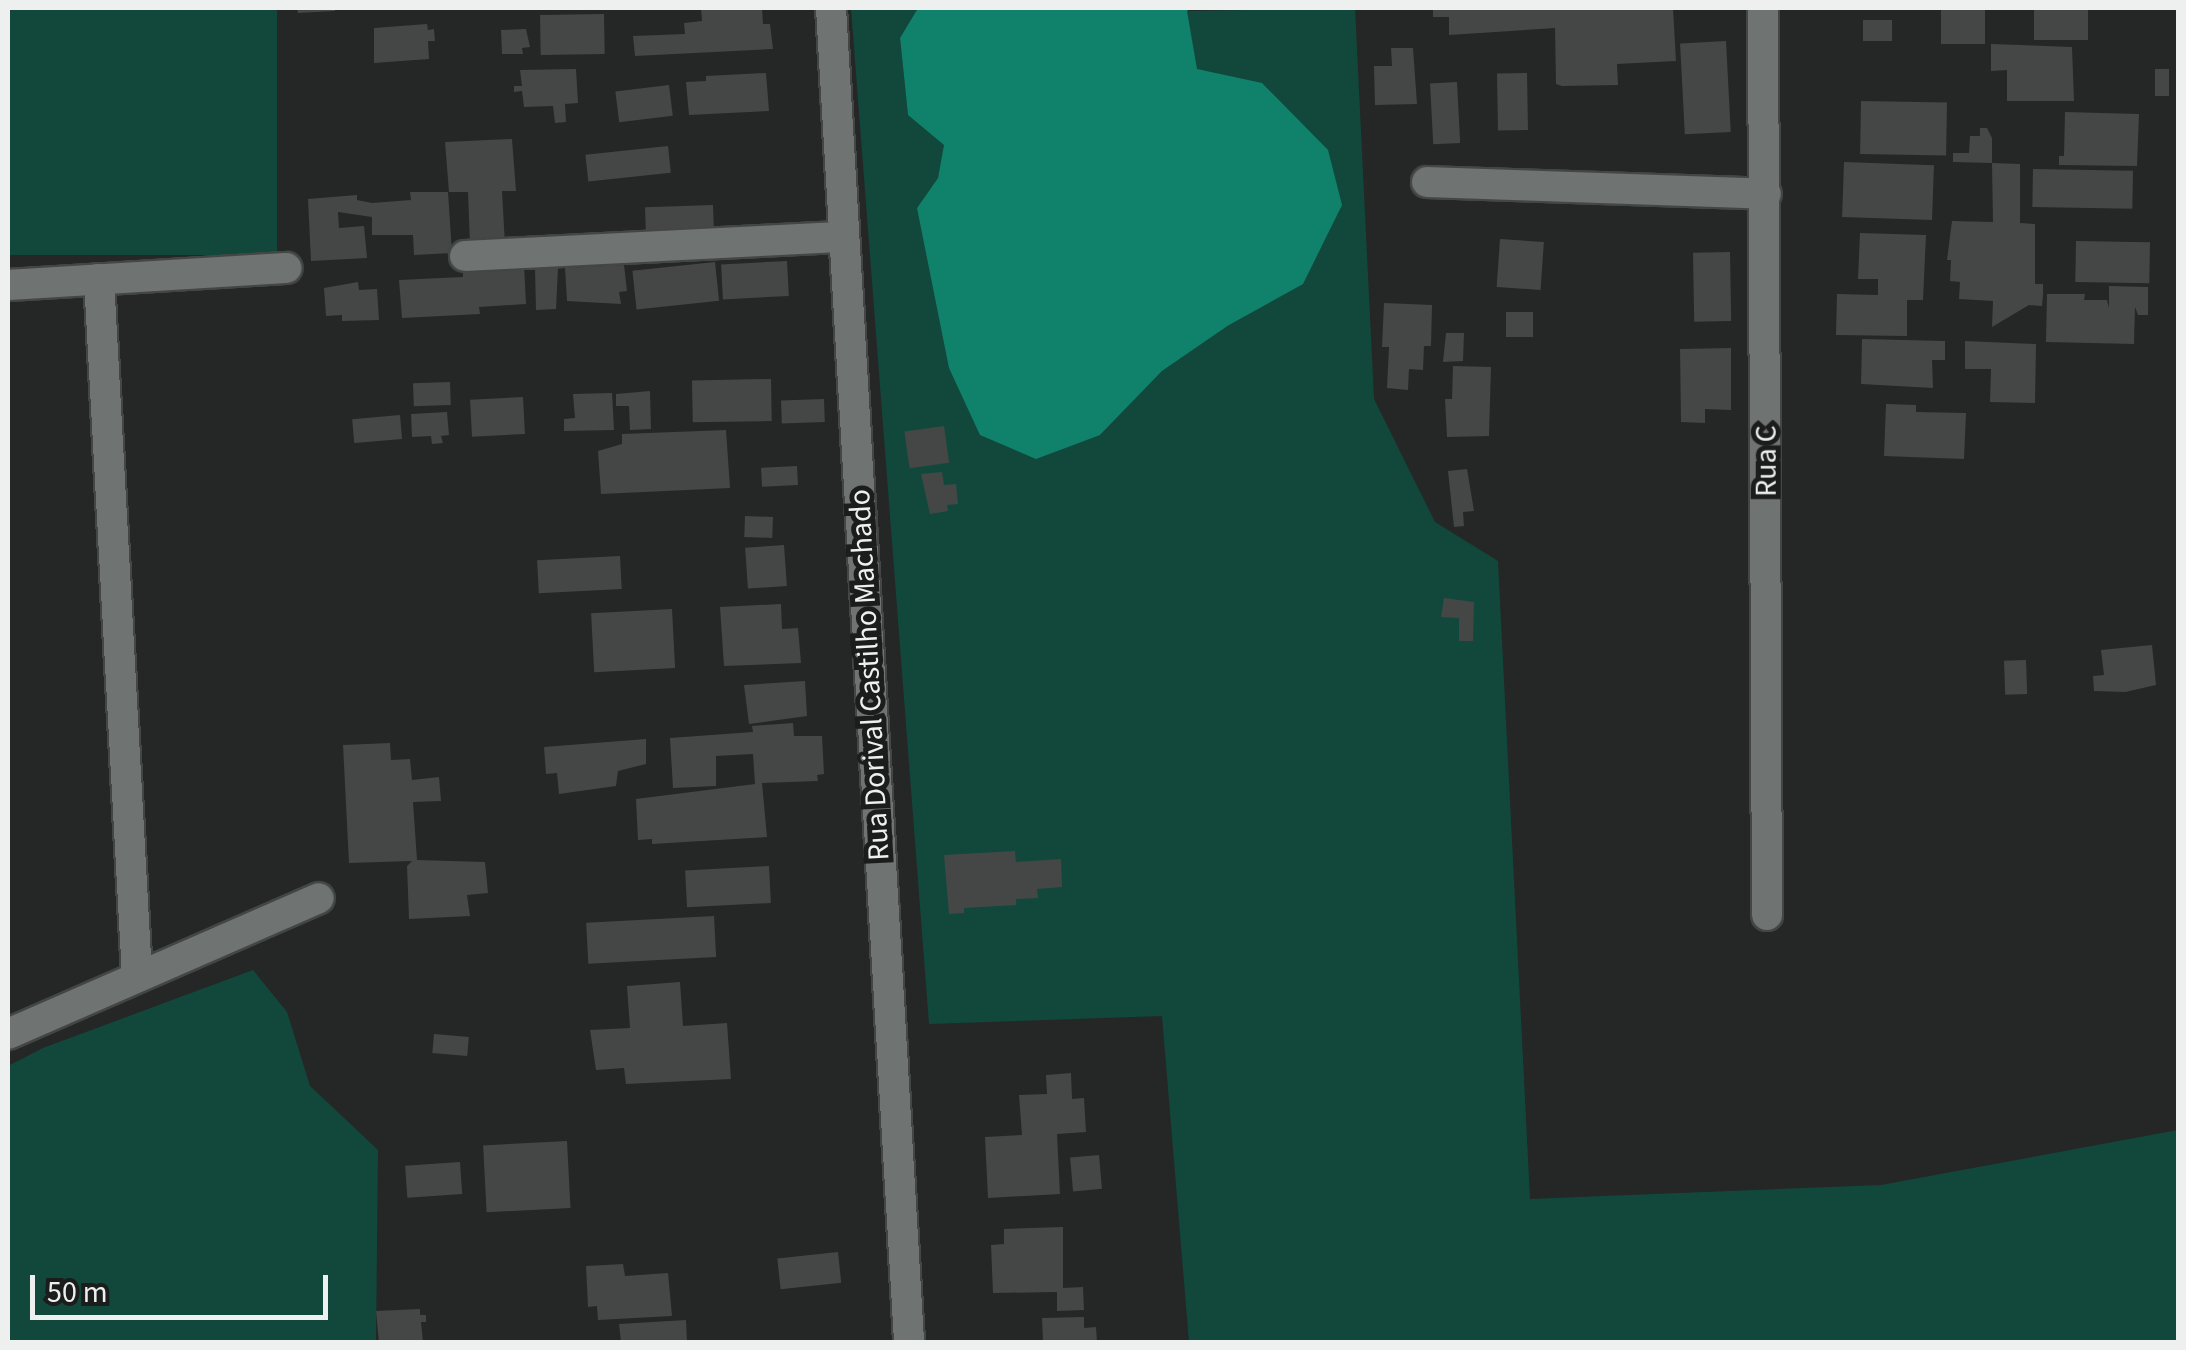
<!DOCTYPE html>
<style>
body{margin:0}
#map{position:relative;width:2186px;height:1350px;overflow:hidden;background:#242726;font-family:"Source Sans 3",sans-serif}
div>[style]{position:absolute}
.green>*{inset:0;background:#12483b;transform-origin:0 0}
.water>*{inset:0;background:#10816a}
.building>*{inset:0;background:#444746;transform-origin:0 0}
.roads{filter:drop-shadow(2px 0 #434645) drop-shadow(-2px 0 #434645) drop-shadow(0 2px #434645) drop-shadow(0 -2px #434645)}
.minor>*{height:30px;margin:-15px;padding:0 15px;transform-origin:15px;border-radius:15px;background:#6f7372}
span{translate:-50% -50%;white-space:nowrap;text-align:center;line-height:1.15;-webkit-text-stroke:10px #1a1d1c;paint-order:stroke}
.street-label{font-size:30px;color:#eef0ef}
.frame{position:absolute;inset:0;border:10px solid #eef0ef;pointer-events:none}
.scale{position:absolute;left:30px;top:1275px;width:298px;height:45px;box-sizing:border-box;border:5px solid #eef0ef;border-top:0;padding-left:12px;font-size:30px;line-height:35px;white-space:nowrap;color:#eef0ef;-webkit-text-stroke:8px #1a1d1c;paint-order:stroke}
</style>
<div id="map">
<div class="green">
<div style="left:8px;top:8px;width:269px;height:247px"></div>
<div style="clip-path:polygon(851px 8px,918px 8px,900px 38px,908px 115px,945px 145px,938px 178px,917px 208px,1100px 435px,1162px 371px,1229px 325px,1186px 11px,1355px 8px,1374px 399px,1435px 522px,1498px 561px,1530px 1199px,1881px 1185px,2178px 1130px,2178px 1342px,1189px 1342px,1162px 1016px,929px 1024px)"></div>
<div style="clip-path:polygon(253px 970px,287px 1012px,310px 1086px,378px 1150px,376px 1342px,8px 1342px,8px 1066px,43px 1048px)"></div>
</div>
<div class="water">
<div style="clip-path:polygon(918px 8px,1192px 8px,1187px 11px,1197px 69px,1262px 83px,1328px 150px,1342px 205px,1303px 284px,1229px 325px,1162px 371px,1100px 435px,1036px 459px,980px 435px,949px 368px,917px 208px,938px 178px,944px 145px,908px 115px,900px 38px)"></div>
</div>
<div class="building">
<div style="clip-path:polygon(297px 8px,335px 8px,335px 11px,298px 13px)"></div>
<div style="clip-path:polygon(701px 8px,762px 8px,763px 24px,770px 24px,773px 49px,635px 56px,633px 36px,685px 34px,684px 23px,702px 21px)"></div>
<div style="clip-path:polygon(1433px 8px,1673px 8px,1676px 61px,1617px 64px,1618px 85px,1562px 86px,1556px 84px,1555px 28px,1449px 35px,1449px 17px,1433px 17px)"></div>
<div style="left:1941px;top:8px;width:44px;height:36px"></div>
<div style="left:2034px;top:8px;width:54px;height:32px"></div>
<div style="left:604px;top:14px;width:40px;height:64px;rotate:89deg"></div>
<div style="left:1863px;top:20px;width:29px;height:21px"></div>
<div style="clip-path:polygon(427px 24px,428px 30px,434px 29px,435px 41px,428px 41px,429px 59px,374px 63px,374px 28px)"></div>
<div style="clip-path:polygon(526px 29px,530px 47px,522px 48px,523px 54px,502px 54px,501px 30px)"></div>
<div style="left:1726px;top:41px;width:91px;height:46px;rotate:87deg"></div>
<div style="clip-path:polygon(1991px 44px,2072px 47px,2074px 101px,2007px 101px,2007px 70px,1991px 71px)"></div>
<div style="clip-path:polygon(1391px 48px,1413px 48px,1417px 104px,1375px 105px,1374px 66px,1392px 66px)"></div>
<div style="clip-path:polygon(576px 69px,578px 103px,565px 104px,566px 122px,555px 123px,553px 106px,524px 107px,522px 91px,514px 92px,514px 86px,522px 86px,520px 70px)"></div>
<div style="left:2155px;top:69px;width:14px;height:27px"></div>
<div style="clip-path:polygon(766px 73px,769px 111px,689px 115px,686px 82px,706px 81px,706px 76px)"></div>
<div style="left:1527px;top:73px;width:57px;height:30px;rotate:89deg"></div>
<div style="left:1457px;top:82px;width:61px;height:27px;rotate:87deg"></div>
<div style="left:669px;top:85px;width:31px;height:54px;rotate:83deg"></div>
<div style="left:1861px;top:101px;width:86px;height:53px;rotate:1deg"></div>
<div style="clip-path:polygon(2065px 112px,2139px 114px,2137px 166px,2059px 165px,2059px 156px,2064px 156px)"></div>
<div style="clip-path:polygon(1980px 128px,1987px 128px,1992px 138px,1992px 163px,1953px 162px,1953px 153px,1969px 153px,1970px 136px,1980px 136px)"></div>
<div style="clip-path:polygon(512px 139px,516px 191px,502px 191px,505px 245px,470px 245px,468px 192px,449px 192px,445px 142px)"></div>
<div style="left:668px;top:146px;width:27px;height:83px;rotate:84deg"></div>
<div style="left:1844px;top:162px;width:90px;height:55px;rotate:2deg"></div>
<div style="clip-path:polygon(1992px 163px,2020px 164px,2020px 223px,2035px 224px,2035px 284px,2043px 284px,2043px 295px,2042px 306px,2029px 305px,1992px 327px,1993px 301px,1959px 299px,1960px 282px,1950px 281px,1951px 260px,1947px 260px,1952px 221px,1993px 222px)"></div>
<div style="left:2033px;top:169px;width:100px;height:38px;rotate:1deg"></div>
<div style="clip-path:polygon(410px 192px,448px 192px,452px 253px,414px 255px,413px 235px,372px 235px,372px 217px,338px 212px,339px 228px,364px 226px,367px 258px,311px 261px,308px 199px,357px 195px,357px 200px,372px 203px,411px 200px)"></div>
<div style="left:713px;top:205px;width:33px;height:68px;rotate:88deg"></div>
<div style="clip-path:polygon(1860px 233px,1926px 235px,1923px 300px,1907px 300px,1907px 336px,1836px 335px,1837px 294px,1878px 295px,1878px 279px,1858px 279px)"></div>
<div style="left:1500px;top:239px;width:44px;height:48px;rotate:4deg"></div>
<div style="left:2076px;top:241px;width:74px;height:41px;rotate:1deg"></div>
<div style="left:1730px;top:252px;width:69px;height:37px;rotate:89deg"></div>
<div style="clip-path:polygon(463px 258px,524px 265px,526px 304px,479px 307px,480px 314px,402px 318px,399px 280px,463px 277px)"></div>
<div style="left:787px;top:261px;width:35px;height:66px;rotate:87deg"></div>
<div style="left:715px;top:262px;width:39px;height:83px;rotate:84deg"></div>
<div style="clip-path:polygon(624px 265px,627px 291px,619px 292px,621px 304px,567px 301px,565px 268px)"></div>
<div style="clip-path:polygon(535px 268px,558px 268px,556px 309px,536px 310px)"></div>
<div style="clip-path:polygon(358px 282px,359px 290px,377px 289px,379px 320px,342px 321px,342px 315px,326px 316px,324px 288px)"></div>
<div style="clip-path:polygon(2109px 286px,2148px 287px,2148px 315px,2138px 315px,2135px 307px,2134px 344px,2046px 342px,2047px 294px,2085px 294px,2084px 300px,2107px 300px,2109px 308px)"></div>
<div style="clip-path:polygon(1384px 303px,1432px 305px,1431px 346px,1424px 346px,1423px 370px,1409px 369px,1408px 390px,1387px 388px,1389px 347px,1382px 347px)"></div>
<div style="left:1506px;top:312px;width:27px;height:25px"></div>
<div style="clip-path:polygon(1446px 333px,1464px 333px,1463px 361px,1443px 362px)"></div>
<div style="clip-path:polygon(1862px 339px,1945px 341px,1945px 360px,1932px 360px,1933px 388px,1861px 384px)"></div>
<div style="clip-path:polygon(1965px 341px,2036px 344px,2035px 403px,1990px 402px,1991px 369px,1965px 369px)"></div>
<div style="clip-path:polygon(1731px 348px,1731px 410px,1705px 409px,1705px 423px,1681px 422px,1680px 349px)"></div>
<div style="clip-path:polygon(1453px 366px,1491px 367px,1489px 436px,1447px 437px,1445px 399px,1452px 399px)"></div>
<div style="left:771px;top:379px;width:42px;height:79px;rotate:89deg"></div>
<div style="left:450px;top:382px;width:23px;height:37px;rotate:88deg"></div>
<div style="clip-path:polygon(650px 391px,651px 429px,630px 430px,629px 406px,616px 406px,616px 394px)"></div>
<div style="clip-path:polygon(612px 393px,614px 430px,564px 431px,564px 419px,575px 418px,573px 394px)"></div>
<div style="left:523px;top:397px;width:37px;height:53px;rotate:87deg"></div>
<div style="left:824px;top:399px;width:23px;height:43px;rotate:88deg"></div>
<div style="clip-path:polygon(1886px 404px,1916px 405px,1916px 412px,1966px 413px,1964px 459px,1884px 456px)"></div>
<div style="clip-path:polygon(447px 412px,449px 435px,441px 436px,443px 443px,432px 444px,431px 436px,412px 437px,411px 414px)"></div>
<div style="left:400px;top:415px;width:24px;height:48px;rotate:85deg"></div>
<div style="left:944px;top:426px;width:37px;height:40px;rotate:82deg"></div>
<div style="clip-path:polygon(726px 430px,730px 488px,601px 494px,598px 451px,622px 444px,622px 434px)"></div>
<div style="left:797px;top:466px;width:19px;height:36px;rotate:87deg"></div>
<div style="clip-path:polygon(1467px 469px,1474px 511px,1463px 512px,1464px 526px,1454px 527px,1448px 471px)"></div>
<div style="clip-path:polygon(942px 472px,944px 485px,956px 484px,958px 504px,947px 505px,948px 511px,930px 514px,921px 474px)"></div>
<div style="left:745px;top:516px;width:28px;height:21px;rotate:2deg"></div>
<div style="left:784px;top:545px;width:41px;height:39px;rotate:86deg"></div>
<div style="left:620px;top:556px;width:33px;height:83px;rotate:87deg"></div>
<div style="clip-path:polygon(1444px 598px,1474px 602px,1473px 641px,1459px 641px,1459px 618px,1441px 617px)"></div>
<div style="clip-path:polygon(781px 604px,782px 629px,798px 628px,801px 663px,724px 666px,720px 607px)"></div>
<div style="left:672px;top:609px;width:59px;height:81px;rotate:87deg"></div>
<div style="clip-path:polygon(2152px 645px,2156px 685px,2125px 692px,2094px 691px,2093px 676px,2104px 675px,2101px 650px)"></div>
<div style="left:2026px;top:660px;width:34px;height:22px;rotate:88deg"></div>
<div style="clip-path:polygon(805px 681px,807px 716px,749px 724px,744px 685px)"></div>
<div style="clip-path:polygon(793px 723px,794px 736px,822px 736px,824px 774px,817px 775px,818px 781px,762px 783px,767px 837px,652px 844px,652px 839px,638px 840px,636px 799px,755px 784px,753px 754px,716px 756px,716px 786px,673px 788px,670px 738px,753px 732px,752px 726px)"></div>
<div style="clip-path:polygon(646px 739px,646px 764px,618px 771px,616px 786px,559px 794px,557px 773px,546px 774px,544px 747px)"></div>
<div style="clip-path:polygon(390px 743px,391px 760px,410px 759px,412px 780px,439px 777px,441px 801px,413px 802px,417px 860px,485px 862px,488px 893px,467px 895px,470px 916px,409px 919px,407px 866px,412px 861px,349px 863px,343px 745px)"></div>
<div style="clip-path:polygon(1015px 851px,1016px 862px,1061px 859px,1062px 887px,1037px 889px,1038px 898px,1016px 899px,1016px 905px,964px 908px,964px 913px,949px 914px,944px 855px)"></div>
<div style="left:769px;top:866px;width:37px;height:84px;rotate:87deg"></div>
<div style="left:714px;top:916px;width:41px;height:128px;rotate:87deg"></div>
<div style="clip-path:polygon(680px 982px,683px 1026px,727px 1023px,731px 1079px,626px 1084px,624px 1068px,596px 1070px,590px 1030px,630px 1028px,627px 986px)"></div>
<div style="left:434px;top:1034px;width:35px;height:19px;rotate:5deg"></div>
<div style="clip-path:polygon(1071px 1073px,1072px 1099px,1084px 1098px,1086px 1132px,1057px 1134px,1060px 1194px,988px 1198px,985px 1137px,1022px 1135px,1019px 1095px,1047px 1094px,1046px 1075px)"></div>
<div style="left:567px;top:1141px;width:67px;height:84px;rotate:87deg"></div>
<div style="left:1099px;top:1155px;width:34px;height:29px;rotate:85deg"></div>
<div style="left:460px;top:1162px;width:32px;height:55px;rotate:86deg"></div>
<div style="clip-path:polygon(1063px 1227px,1063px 1288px,1083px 1287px,1084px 1310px,1057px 1311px,1057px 1292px,993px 1293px,991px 1245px,1004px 1244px,1004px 1229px)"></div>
<div style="left:838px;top:1252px;width:31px;height:61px;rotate:84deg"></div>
<div style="clip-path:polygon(623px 1264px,625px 1276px,668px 1273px,672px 1316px,598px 1320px,597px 1306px,588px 1307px,586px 1266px)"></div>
<div style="clip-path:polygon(420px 1309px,420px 1315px,426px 1315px,426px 1322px,421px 1322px,423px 1342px,379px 1342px,376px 1311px)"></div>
<div style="clip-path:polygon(1084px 1317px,1084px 1328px,1096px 1327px,1097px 1342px,1043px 1342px,1042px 1318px)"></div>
<div style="clip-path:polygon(686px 1320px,687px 1342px,621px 1342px,619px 1324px)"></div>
</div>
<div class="roads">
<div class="minor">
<div style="left:831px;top:8px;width:1336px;rotate:86.65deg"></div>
<div style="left:1763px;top:8px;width:907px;rotate:89.75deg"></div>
<div style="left:1427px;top:182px;width:339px;rotate:2deg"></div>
<div style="left:465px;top:256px;width:379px;rotate:-2.9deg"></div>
<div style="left:99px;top:279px;width:698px;rotate:86.88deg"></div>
<div style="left:8px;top:285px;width:279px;rotate:-3.5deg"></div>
<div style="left:8px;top:1034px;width:339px;rotate:-23.6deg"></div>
</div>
</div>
<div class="street-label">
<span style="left:1767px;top:461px;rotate:-90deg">Rua C</span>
<span style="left:870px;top:675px;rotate:-93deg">Rua Dorival Castilho Machado</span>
</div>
<div class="frame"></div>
<div class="scale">50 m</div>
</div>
